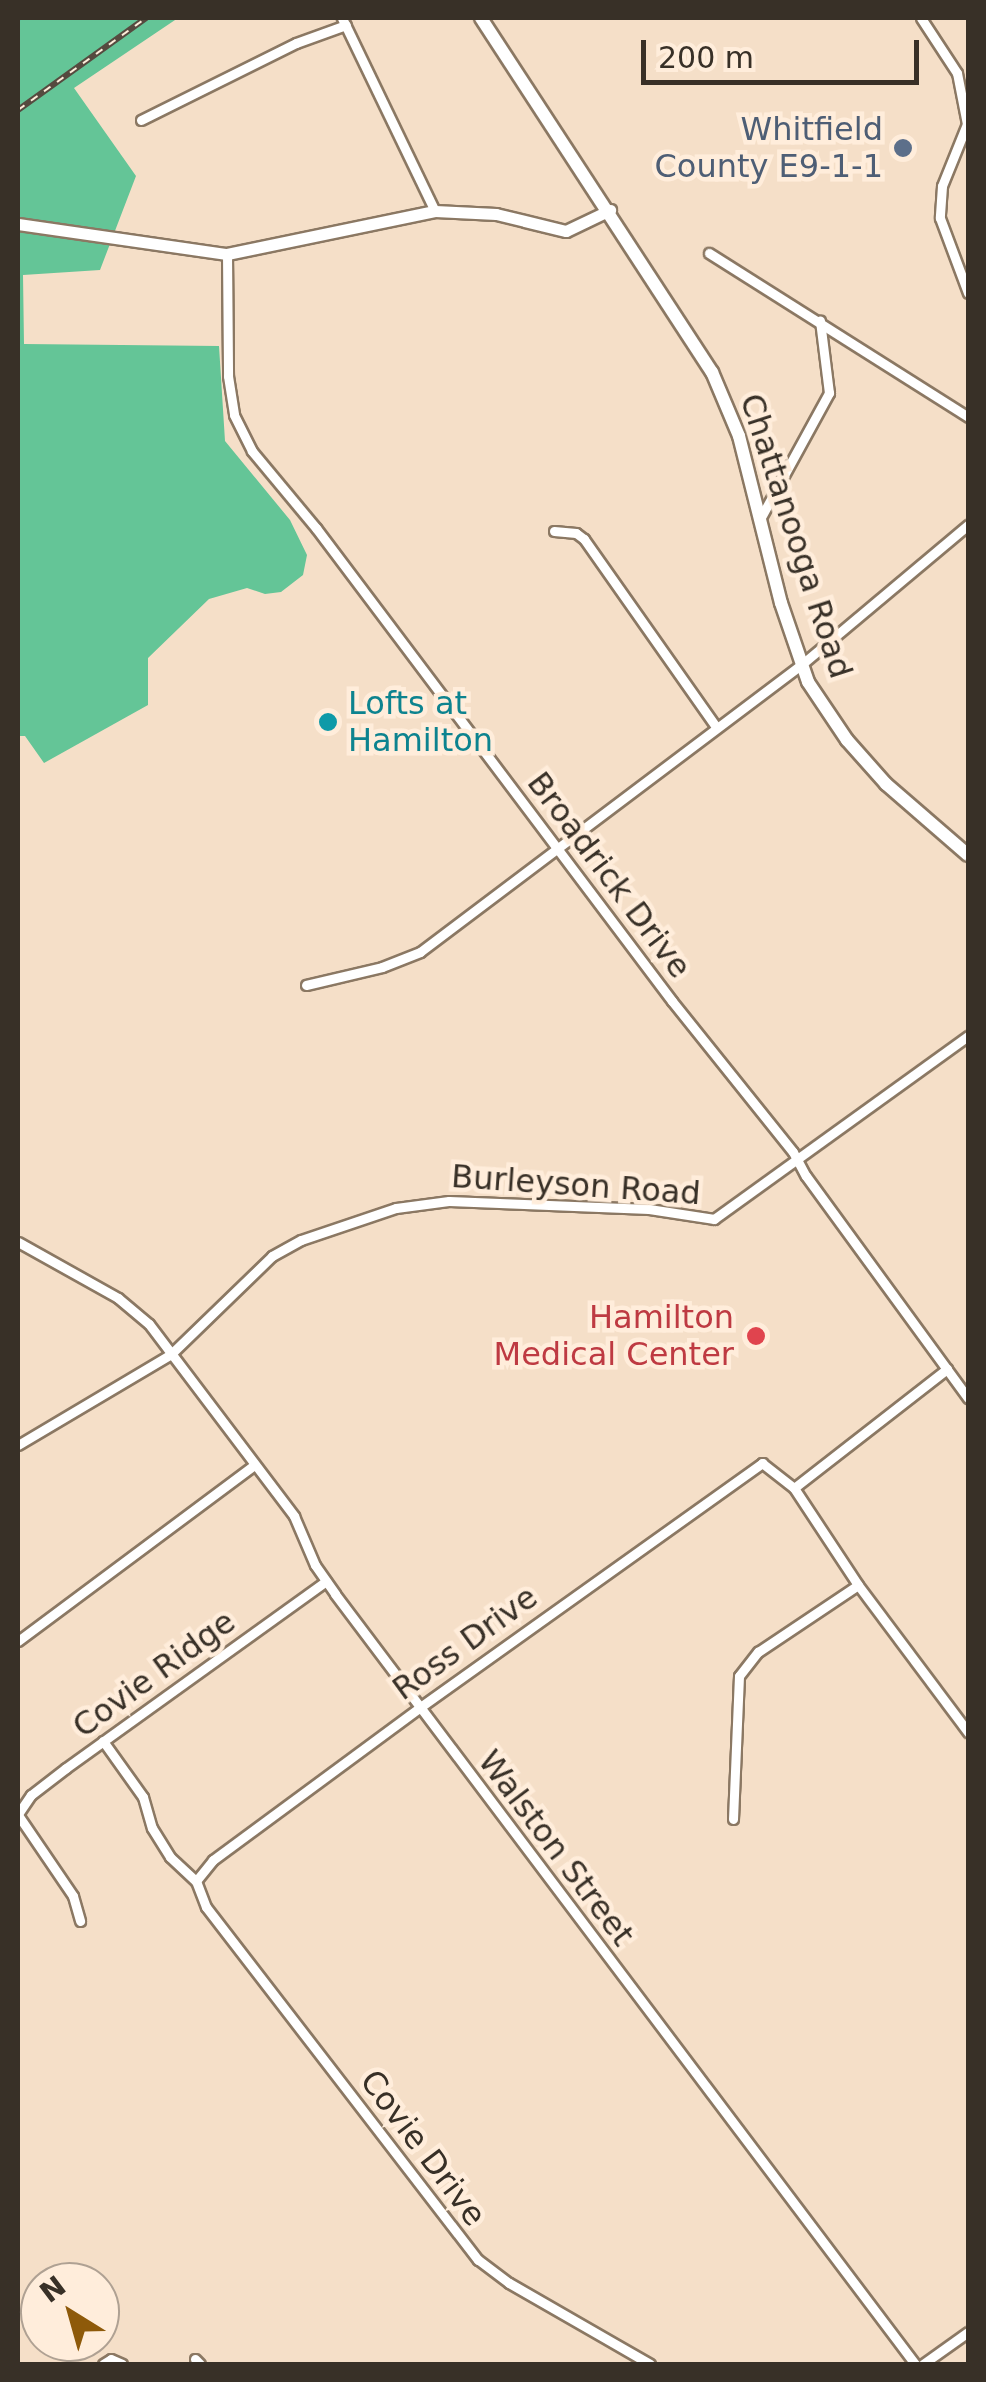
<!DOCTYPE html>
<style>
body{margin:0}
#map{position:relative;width:986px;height:2382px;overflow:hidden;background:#f5dfc8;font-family:"DejaVu Sans",sans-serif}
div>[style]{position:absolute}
.forest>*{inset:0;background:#64c597}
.stream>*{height:2.5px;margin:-1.25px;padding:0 1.25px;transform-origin:1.25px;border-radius:1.25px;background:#3797ca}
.roads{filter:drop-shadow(2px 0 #8b7863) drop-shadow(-2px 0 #8b7863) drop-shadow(0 2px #8b7863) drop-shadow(0 -2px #8b7863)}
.minor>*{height:9px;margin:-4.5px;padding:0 4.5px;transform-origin:4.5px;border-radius:4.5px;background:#fff}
.tertiary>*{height:11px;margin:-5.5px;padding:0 5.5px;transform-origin:5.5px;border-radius:5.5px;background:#fff}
.secondary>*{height:12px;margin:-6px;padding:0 6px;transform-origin:6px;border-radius:6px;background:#fff}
.rail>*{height:6px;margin-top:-3px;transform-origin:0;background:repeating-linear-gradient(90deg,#ffeddb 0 8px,#554a3f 0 16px);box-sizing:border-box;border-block:2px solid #554a3f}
.dots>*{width:28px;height:28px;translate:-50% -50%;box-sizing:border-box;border:5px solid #ffeddb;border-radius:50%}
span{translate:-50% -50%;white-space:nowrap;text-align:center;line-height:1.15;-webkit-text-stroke:9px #ffeddb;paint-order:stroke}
.service-label{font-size:32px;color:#4e5e75}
.right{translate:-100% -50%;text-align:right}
.street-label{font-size:32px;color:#383027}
.culture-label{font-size:32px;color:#0d838f}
.left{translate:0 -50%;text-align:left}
.health-label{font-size:32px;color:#be3a42}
.frame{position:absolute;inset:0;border:20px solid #383027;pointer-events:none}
.north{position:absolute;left:20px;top:2262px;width:100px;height:100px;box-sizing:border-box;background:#ffeddb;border:2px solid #afa193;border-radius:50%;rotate:323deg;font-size:28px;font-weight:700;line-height:40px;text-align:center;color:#383027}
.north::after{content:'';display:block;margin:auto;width:35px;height:45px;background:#8e5a0a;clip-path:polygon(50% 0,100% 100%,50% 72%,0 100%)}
.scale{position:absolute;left:641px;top:40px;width:278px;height:45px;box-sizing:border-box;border:5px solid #383027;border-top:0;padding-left:12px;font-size:30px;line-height:35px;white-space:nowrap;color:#383027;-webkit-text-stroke:8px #ffeddb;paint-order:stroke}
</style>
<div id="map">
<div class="forest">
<div style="clip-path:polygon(18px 18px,178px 18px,74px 88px,136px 176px,100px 270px,23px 275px,24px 344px,219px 346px,225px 441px,290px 520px,307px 555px,303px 575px,281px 592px,265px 594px,247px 588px,209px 599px,148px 658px,148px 705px,44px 763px,25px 736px,18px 736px)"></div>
</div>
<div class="stream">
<div style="left:18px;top:20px;width:2px;rotate:-63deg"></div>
</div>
<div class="roads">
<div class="minor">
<div style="left:342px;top:18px;width:214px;rotate:64.3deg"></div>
<div style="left:921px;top:18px;width:66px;rotate:56.8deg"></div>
<div style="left:957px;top:73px;width:52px;rotate:78.9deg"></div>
<div style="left:967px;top:124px;width:67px;rotate:112deg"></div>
<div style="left:942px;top:186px;width:32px;rotate:94deg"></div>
<div style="left:940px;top:218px;width:80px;rotate:69.5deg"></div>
<div style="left:141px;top:120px;width:173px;rotate:-26.4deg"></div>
<div style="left:296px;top:43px;width:53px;rotate:-19.8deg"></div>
<div style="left:709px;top:253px;width:307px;rotate:32.3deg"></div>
<div style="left:227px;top:254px;width:122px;rotate:89.5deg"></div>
<div style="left:228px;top:376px;width:39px;rotate:81deg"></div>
<div style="left:234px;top:415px;width:40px;rotate:63.4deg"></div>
<div style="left:252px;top:451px;width:100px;rotate:50.3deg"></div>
<div style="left:316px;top:528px;width:592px;rotate:53.03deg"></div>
<div style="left:672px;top:1001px;width:193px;rotate:51.3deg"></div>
<div style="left:793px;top:1152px;width:27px;rotate:62deg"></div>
<div style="left:806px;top:1176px;width:275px;rotate:53.9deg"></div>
<div style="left:760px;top:519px;width:144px;rotate:-61.3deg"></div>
<div style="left:829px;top:393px;width:73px;rotate:-97.1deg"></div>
<div style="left:554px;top:531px;width:22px;rotate:5deg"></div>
<div style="left:576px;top:533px;width:10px;rotate:37deg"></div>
<div style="left:584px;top:539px;width:230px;rotate:54.9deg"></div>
<div style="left:306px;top:985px;width:78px;rotate:-13.3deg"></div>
<div style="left:382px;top:967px;width:41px;rotate:-21.5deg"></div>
<div style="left:420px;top:952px;width:477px;rotate:-37deg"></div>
<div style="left:801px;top:665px;width:218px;rotate:-40deg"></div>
<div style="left:18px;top:1242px;width:115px;rotate:29.2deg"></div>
<div style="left:118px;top:1298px;width:40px;rotate:40deg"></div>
<div style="left:149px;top:1324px;width:241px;rotate:52.9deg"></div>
<div style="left:294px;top:1516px;width:53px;rotate:66.8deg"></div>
<div style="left:315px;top:1565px;width:35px;rotate:55deg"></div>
<div style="left:335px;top:1594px;width:964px;rotate:53.01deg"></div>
<div style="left:18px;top:1445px;width:178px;rotate:-30.7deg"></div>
<div style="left:171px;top:1354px;width:141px;rotate:-44.1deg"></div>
<div style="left:272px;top:1256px;width:33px;rotate:-29deg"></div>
<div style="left:301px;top:1240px;width:100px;rotate:-18.6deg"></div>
<div style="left:396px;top:1208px;width:53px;rotate:-7.5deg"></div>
<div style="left:449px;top:1201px;width:200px;rotate:2.3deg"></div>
<div style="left:649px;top:1209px;width:66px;rotate:8.7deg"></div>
<div style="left:714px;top:1219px;width:313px;rotate:-35.8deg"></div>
<div style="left:794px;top:1488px;width:194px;rotate:-37.9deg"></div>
<div style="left:18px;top:1641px;width:294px;rotate:-36.7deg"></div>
<div style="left:103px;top:1741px;width:69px;rotate:54.5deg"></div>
<div style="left:143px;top:1797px;width:32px;rotate:74deg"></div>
<div style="left:152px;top:1828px;width:34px;rotate:58deg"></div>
<div style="left:170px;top:1857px;width:35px;rotate:43deg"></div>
<div style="left:18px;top:1814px;width:23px;rotate:-56deg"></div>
<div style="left:31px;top:1795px;width:44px;rotate:-37.6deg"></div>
<div style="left:66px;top:1768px;width:320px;rotate:-35.7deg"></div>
<div style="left:18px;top:1815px;width:98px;rotate:55.8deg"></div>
<div style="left:73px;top:1896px;width:26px;rotate:74deg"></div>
<div style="left:733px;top:1819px;width:143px;rotate:-87.6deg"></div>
<div style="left:739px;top:1676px;width:31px;rotate:-52deg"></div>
<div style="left:758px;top:1652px;width:120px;rotate:-33.8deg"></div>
<div style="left:195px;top:2359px;width:7px;rotate:45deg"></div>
<div style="left:103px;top:2364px;width:9px;rotate:-32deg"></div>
<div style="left:111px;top:2359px;width:12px;rotate:24deg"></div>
<div style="left:650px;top:2364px;width:163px;rotate:-150.1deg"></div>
<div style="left:509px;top:2283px;width:39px;rotate:-143deg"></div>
<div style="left:478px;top:2260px;width:446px;rotate:-127.6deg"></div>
<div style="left:206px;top:1907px;width:28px;rotate:-111deg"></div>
<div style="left:196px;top:1881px;width:27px;rotate:-51deg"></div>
<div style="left:213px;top:1860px;width:256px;rotate:-36.4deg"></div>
<div style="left:419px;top:1708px;width:422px;rotate:-35.5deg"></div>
<div style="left:762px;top:1463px;width:41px;rotate:38deg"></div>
<div style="left:794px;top:1488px;width:116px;rotate:56.6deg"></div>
<div style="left:858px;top:1585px;width:184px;rotate:53.2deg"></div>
<div style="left:923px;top:2364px;width:55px;rotate:-35.4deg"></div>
</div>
<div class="tertiary">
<div style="left:18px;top:224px;width:211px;rotate:8.2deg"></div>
<div style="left:227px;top:254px;width:212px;rotate:-11.7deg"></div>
<div style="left:435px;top:211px;width:61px;rotate:2.8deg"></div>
<div style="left:496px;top:214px;width:72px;rotate:13.7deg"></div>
<div style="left:566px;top:231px;width:49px;rotate:-25.5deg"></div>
</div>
<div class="secondary">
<div style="left:481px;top:18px;width:423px;rotate:56.9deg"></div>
<div style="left:712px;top:372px;width:69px;rotate:67.1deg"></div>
<div style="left:739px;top:436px;width:172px;rotate:75.9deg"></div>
<div style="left:781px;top:603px;width:83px;rotate:71.1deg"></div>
<div style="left:808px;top:682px;width:70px;rotate:56.1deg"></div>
<div style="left:847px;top:740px;width:59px;rotate:48.4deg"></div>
<div style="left:886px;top:784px;width:108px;rotate:40.9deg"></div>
</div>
</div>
<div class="rail">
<div style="left:18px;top:110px;width:158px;rotate:-35.7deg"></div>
</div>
<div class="dots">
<div style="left:903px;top:148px;background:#5c6f8a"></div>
<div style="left:328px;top:722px;background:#0f9aa8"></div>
<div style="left:756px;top:1336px;background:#e0444e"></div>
</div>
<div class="service-label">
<span class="right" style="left:883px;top:148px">Whitfield<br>County E9-1-1</span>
</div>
<div class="street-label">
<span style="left:796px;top:536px;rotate:72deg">Chattanooga Road</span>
<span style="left:609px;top:875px;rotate:53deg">Broadrick Drive</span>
<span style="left:576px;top:1185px;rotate:4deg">Burleyson Road</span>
<span style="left:465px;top:1643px;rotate:-36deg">Ross Drive</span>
<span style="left:154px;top:1674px;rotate:-36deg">Covie Ridge</span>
<span style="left:556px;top:1848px;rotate:53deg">Walston Street</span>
<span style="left:423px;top:2148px;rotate:53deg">Covie Drive</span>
</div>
<div class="culture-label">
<span class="left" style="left:348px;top:722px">Lofts at<br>Hamilton</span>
</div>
<div class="health-label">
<span class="right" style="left:734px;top:1336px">Hamilton<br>Medical Center</span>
</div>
<div class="frame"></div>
<div class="north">N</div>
<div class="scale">200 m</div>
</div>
